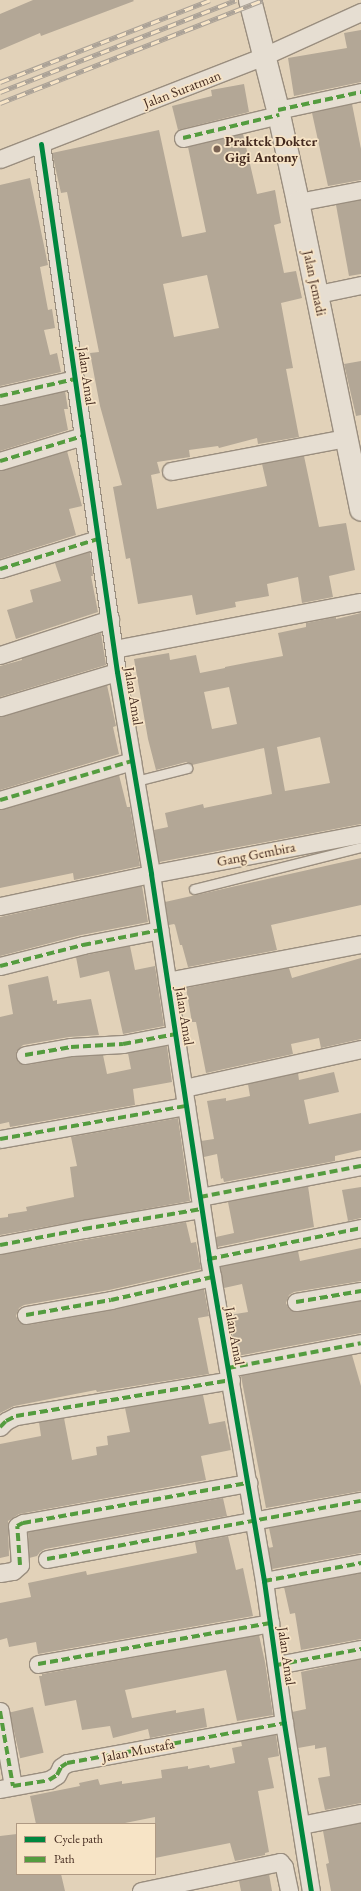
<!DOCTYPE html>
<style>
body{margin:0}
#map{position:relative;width:361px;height:1891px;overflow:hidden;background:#e2d2b9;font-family:"EB Garamond",serif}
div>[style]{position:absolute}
.building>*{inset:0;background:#b3a796;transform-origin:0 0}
.roads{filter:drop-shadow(1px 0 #9a8e7f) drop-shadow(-1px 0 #9a8e7f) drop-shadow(0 1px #9a8e7f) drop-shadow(0 -1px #9a8e7f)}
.lane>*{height:9px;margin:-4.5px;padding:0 4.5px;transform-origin:4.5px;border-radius:4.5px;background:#e6ded2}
.street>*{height:17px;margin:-8.5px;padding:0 8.5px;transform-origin:8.5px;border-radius:8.5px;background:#e6ded2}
.secondary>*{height:22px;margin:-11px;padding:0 11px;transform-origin:11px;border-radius:11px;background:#e6ded2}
.rail>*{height:4.5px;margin-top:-2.25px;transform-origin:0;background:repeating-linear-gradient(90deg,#f7e4c6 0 9px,#aba297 0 18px);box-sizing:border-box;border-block:1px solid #aba297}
.quiet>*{height:4px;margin-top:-2px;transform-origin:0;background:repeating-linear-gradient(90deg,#549c3f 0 8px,transparent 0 12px)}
.cycleway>*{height:5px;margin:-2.5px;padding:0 2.5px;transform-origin:2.5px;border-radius:2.5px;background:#00873e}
.dots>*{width:11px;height:11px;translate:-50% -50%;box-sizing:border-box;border:2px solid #f7e4c6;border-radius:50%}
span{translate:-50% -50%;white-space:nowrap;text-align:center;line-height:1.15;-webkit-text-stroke:3.5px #f7e4c6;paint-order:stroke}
.street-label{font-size:14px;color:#43291e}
.poi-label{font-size:14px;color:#43291e;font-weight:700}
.left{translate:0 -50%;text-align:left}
.legend{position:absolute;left:16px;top:1823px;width:140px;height:52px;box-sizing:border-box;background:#f7e4c6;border:1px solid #af9983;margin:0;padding:5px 7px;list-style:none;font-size:12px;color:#43291e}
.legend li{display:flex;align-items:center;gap:8px;height:20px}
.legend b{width:20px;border:1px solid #af9983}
</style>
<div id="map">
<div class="building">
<div style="clip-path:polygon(33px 0,133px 0,134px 1px,41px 36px,40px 33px,0 50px,0 14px)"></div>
<div style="clip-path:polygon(361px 30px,361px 82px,294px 96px,288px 58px,347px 48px,344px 33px)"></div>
<div style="clip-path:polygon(244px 84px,249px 112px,178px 130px,172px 106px,212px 96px,211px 90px)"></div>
<div style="clip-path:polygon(352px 104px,361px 149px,361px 180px,328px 186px,312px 113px)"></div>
<div style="clip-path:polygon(evenodd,159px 130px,182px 237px,206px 232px,188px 147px,243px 134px,257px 194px,275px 190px,281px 223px,274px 225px,284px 273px,296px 271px,302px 298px,281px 303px,293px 368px,286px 369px,299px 437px,258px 444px,257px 438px,219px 448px,218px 446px,189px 450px,190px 457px,157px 462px,160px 473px,151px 475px,157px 509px,267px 486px,262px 464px,304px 456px,319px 527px,346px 523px,355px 570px,329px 576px,333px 597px,302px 603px,298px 577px,267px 584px,269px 596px,235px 602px,236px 607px,196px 615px,192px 595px,138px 604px,130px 558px,126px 559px,113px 487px,122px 485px,100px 406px,90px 353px,99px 352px,67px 192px,61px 193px,52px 153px,159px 130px,207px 275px,219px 328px,174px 337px,163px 284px,207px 275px)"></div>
<div style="clip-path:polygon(30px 178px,48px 265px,40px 267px,48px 310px,52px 309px,55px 328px,44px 330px,50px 355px,57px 353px,61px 372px,0 386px,0 185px)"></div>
<div style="clip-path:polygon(361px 200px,361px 274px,349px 276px,336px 205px)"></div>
<div style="clip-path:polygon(361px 361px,361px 415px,356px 416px,344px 364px)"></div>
<div style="clip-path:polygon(65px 391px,68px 409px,64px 409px,68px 430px,0 451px,0 406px)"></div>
<div style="clip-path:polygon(67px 451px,82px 506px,69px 509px,76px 535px,0 559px,0 471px)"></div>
<div style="clip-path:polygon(90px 552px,93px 576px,91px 576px,98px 612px,16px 639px,7px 610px,33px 602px,30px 590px,61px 581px,55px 563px)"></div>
<div style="clip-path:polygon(evenodd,361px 613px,361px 824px,159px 862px,154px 830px,168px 827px,165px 813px,203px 804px,204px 808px,272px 794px,264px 748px,192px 765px,186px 762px,156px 770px,148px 739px,134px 659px,169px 653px,170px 660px,196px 655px,200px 673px,225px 668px,225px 667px,283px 656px,278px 633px,306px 627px,306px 623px,336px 617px,336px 619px,361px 613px,229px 687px,237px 724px,212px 729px,204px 692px,229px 687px,361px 613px,320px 737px,330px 783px,285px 791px,277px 747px,320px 737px)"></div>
<div style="clip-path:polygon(101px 633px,106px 665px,0 697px,0 666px,22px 660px,22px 658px)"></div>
<div style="clip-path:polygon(107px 685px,116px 726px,113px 727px,119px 754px,0 790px,0 717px)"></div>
<div style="clip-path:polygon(119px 775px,127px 807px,130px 807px,140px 866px,74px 880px,73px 873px,0 888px,0 810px)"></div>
<div style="clip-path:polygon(361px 858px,361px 905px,271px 925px,277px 950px,188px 967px,182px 945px,180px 945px,175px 925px,174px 924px,169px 925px,165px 902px)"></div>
<div style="clip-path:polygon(142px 886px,148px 922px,81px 935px,0 956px,0 917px)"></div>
<div style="clip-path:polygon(130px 946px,135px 970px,155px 966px,164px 1026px,123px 1034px,109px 971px,80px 978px,76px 957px)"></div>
<div style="clip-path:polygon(361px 958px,361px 1039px,321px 1048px,319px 1038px,291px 1044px,293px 1054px,206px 1073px,196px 1022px,192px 1022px,186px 988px,289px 968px,292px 978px)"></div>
<div style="clip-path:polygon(48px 976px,53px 1001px,57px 1000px,57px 1004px,91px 999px,99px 1035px,69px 1037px,23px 1045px,16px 1052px,18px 1062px,27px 1065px,72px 1057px,103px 1055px,107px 1074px,131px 1069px,128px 1053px,167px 1046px,172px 1082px,133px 1089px,135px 1105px,10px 1127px,9px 1122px,0 1124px,0 1017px,13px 1014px,8px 985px)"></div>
<div style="clip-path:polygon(334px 1072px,339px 1092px,304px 1100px,309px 1124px,361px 1113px,361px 1150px,335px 1156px,335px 1161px,224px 1182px,223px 1178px,221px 1179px,217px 1154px,204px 1157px,201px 1141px,214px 1139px,207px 1101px,226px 1098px,226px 1101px,250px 1096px,248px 1084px,298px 1073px,299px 1080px)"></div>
<div style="clip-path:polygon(178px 1118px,190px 1201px,0 1235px,0 1218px,8px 1217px,8px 1214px,27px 1211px,26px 1207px,74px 1197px,70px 1167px,77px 1166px,71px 1137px)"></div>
<div style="clip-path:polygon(308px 1186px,314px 1227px,217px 1247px,216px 1237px,234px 1233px,228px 1202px)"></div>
<div style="clip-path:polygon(361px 1187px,361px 1218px,348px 1221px,342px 1190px)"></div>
<div style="clip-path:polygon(186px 1222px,191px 1243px,196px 1242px,201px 1269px,109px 1290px,24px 1305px,19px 1308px,16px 1316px,19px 1322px,28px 1325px,113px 1310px,204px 1289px,209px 1316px,198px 1318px,209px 1374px,97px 1392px,96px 1390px,14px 1406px,0 1413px,0 1255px)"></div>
<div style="clip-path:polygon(361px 1248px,361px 1281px,294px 1292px,289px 1295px,286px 1303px,289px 1309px,298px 1312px,361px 1301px,361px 1333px,237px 1356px,229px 1315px,248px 1312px,242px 1284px,224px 1288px,220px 1267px,298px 1251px,300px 1261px)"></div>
<div style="clip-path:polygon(352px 1355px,361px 1386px,361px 1491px,266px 1508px,241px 1376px)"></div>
<div style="clip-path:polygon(203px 1395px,209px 1424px,225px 1421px,231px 1450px,201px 1456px,206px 1480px,19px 1514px,8px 1521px,9px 1556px,0 1558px,0 1444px,41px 1436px,39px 1422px,64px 1418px,72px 1460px,97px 1455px,96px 1447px,108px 1445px,107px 1436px,130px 1432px,125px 1408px)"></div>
<div style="clip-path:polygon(223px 1498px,227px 1516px,45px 1549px,40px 1552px,37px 1556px,29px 1558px,28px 1532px)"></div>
<div style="clip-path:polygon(361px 1511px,361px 1553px,272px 1569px,268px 1548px,273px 1547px,269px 1528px)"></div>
<div style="clip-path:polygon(228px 1536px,236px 1570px,243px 1568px,253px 1616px,38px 1654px,36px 1642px,9px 1647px,7px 1638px,0 1640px,0 1603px,31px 1597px,28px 1583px,86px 1571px,87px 1575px,197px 1553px,195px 1542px)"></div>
<div style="clip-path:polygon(361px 1573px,361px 1639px,301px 1650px,295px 1613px,290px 1614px,284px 1587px)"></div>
<div style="clip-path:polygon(259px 1635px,265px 1662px,273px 1715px,237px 1721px,226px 1670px,125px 1690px,132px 1718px,176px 1710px,176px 1713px,204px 1708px,207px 1727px,150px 1738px,148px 1729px,113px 1738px,110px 1726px,82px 1730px,76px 1700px,45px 1706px,39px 1676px,42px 1676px,42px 1674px)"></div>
<div style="clip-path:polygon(361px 1659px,361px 1803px,325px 1810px,318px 1778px,330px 1776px,326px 1747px,315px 1749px,315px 1745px,298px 1748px,292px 1712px,306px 1709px,301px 1672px)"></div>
<div style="left:33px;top:1707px;width:47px;height:24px;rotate:77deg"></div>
<div style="clip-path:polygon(276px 1735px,279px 1756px,268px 1758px,274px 1788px,258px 1791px,269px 1852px,265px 1853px,265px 1855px,235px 1861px,230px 1843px,155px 1858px,155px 1817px,120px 1824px,36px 1824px,30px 1796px,80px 1786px,79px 1783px,98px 1779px,100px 1785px,122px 1781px,122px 1784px,162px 1778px,161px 1770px,188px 1766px,188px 1769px,209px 1765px,210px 1768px,235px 1763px,232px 1748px,242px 1746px,241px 1741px)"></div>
<div style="clip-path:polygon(361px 1823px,361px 1891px,331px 1891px,326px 1864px,329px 1863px,323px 1831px)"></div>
<div style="clip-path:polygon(17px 1834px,17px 1874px,61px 1874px,65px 1891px,0 1891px,0 1836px)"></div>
<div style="clip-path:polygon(269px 1874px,272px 1891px,241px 1891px,239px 1881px)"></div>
</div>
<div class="roads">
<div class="lane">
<div style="left:136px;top:781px;width:53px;rotate:-14.3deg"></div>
<div style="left:194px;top:889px;width:172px;rotate:-14.1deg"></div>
</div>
<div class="street">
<div style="left:278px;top:110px;width:85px;rotate:-12.2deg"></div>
<div style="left:183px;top:138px;width:99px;rotate:-13.5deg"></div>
<div style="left:41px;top:144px;width:533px;rotate:81.81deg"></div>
<div style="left:117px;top:672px;width:205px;rotate:80.4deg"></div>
<div style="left:151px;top:874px;width:389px;rotate:81.4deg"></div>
<div style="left:209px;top:1259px;width:327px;rotate:80.3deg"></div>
<div style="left:264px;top:1581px;width:143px;rotate:82deg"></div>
<div style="left:284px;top:1723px;width:170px;rotate:80.9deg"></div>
<div style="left:0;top:159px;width:283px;rotate:-21.3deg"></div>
<div style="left:264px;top:56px;width:107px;rotate:-24.4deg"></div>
<div style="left:298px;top:202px;width:64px;rotate:-10.8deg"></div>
<div style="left:318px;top:294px;width:44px;rotate:-11.8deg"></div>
<div style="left:0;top:396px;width:77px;rotate:-12.8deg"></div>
<div style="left:0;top:461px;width:87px;rotate:-16.8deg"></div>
<div style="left:171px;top:471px;width:178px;rotate:-10.7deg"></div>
<div style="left:0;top:569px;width:102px;rotate:-17deg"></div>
<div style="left:114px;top:649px;width:251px;rotate:-10.8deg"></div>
<div style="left:0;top:655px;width:116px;rotate:-18.1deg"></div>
<div style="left:0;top:707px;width:122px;rotate:-16.7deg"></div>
<div style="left:0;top:800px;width:138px;rotate:-16.5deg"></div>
<div style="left:0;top:906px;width:154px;rotate:-12deg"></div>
<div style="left:151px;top:874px;width:214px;rotate:-10.8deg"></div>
<div style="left:0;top:966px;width:86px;rotate:-14.2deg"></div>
<div style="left:83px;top:945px;width:78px;rotate:-11deg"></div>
<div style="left:167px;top:981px;width:197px;rotate:-10.8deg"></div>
<div style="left:25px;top:1055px;width:47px;rotate:-9.9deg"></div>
<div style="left:71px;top:1047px;width:52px;rotate:-3.3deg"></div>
<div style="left:123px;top:1044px;width:54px;rotate:-10.7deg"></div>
<div style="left:184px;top:1088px;width:181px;rotate:-12.4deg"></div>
<div style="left:0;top:1139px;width:189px;rotate:-10.1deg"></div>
<div style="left:200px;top:1197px;width:164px;rotate:-10.9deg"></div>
<div style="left:0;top:1245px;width:86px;rotate:-10.8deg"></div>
<div style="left:84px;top:1229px;width:119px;rotate:-9.7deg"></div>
<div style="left:209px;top:1259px;width:155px;rotate:-11.5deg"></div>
<div style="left:296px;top:1302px;width:66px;rotate:-9.6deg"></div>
<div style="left:26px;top:1315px;width:86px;rotate:-10deg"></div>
<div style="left:111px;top:1300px;width:104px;rotate:-12.8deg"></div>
<div style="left:228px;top:1368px;width:135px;rotate:-10.6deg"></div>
<div style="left:0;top:1427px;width:8px;rotate:-45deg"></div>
<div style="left:6px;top:1421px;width:11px;rotate:-27deg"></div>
<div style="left:16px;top:1416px;width:218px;rotate:-9.5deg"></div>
<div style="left:47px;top:1559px;width:319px;rotate:-10.5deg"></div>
<div style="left:0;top:1573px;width:13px;rotate:-9deg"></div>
<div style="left:13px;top:1571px;width:9px;rotate:-41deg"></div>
<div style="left:20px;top:1565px;width:39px;rotate:-94deg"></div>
<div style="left:17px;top:1526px;width:7px;rotate:-27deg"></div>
<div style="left:23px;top:1523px;width:229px;rotate:-10.1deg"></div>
<div style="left:264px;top:1581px;width:99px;rotate:-10.5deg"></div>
<div style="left:38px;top:1664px;width:236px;rotate:-10deg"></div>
<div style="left:277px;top:1665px;width:86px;rotate:-10.8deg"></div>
<div style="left:0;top:1711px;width:76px;rotate:80.2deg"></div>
<div style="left:0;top:1789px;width:50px;rotate:-10.4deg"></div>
<div style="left:49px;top:1780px;width:9px;rotate:-32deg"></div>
<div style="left:57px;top:1775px;width:9px;rotate:-63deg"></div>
<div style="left:61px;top:1767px;width:7px;rotate:-34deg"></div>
<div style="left:67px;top:1763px;width:221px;rotate:-10.4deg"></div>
<div style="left:301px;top:1825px;width:61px;rotate:-11.3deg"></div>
<div style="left:141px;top:1891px;width:142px;rotate:-11.8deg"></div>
<div style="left:280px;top:1862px;width:6px;rotate:51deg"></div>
<div style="left:284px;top:1867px;width:25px;rotate:78deg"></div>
</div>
<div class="secondary">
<div style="left:250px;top:0;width:114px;rotate:75.7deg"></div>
<div style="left:278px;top:110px;width:94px;rotate:77.7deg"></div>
<div style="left:298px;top:202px;width:314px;rotate:78.4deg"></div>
</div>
</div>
<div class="rail">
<div style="left:0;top:82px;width:225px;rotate:-21.3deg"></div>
<div style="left:0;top:92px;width:253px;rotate:-21.3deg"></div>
<div style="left:0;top:103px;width:282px;rotate:-21.4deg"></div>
</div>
<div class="quiet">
<div style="left:278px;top:110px;width:85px;rotate:-12.2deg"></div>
<div style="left:183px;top:138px;width:99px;rotate:-13.5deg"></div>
<div style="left:0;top:396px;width:77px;rotate:-12.8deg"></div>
<div style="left:0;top:461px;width:87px;rotate:-16.8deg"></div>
<div style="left:0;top:569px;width:102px;rotate:-17deg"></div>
<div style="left:0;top:800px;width:138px;rotate:-16.5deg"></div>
<div style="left:0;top:966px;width:86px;rotate:-14.2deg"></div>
<div style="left:83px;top:945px;width:78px;rotate:-11deg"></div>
<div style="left:25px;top:1055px;width:47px;rotate:-9.9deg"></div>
<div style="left:71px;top:1047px;width:52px;rotate:-3.3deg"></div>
<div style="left:123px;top:1044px;width:54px;rotate:-10.7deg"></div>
<div style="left:0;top:1139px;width:189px;rotate:-10.1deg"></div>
<div style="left:200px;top:1197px;width:164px;rotate:-10.9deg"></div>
<div style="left:0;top:1245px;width:86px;rotate:-10.8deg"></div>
<div style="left:84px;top:1229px;width:119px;rotate:-9.7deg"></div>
<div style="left:209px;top:1259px;width:155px;rotate:-11.5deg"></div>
<div style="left:296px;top:1302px;width:66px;rotate:-9.6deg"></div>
<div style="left:26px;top:1315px;width:86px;rotate:-10deg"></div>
<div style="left:111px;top:1300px;width:104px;rotate:-12.8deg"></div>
<div style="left:228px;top:1368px;width:135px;rotate:-10.6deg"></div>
<div style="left:0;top:1427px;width:8px;rotate:-45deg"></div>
<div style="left:6px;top:1421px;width:11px;rotate:-27deg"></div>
<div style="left:16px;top:1416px;width:218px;rotate:-9.5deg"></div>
<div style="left:47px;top:1559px;width:319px;rotate:-10.5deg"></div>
<div style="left:20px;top:1565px;width:39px;rotate:-94deg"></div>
<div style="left:17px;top:1526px;width:7px;rotate:-27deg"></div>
<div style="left:23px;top:1523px;width:229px;rotate:-10.1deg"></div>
<div style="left:264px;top:1581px;width:99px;rotate:-10.5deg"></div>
<div style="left:38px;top:1664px;width:236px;rotate:-10deg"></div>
<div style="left:277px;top:1665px;width:86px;rotate:-10.8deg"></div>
<div style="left:0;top:1711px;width:76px;rotate:80.2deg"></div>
<div style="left:13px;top:1786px;width:36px;rotate:-9deg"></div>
<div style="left:49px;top:1780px;width:9px;rotate:-32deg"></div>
<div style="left:57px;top:1775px;width:9px;rotate:-63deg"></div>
<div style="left:61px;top:1767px;width:7px;rotate:-34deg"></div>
<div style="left:67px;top:1763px;width:221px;rotate:-10.4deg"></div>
</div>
<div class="cycleway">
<div style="left:41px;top:144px;width:533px;rotate:81.81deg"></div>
<div style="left:117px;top:672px;width:205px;rotate:80.4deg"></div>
<div style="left:151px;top:874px;width:389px;rotate:81.4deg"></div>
<div style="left:209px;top:1259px;width:327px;rotate:80.3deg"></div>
<div style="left:264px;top:1581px;width:143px;rotate:82deg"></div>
<div style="left:284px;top:1723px;width:170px;rotate:80.9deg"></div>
</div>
<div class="dots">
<div style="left:217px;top:149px;background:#7b6454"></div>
</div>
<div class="street-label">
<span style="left:182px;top:89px;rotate:-21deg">Jalan Suratman</span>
<span style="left:315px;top:283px;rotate:78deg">Jalan Jemadi</span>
<span style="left:87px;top:376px;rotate:82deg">Jalan Amal</span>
<span style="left:134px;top:696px;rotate:81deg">Jalan Amal</span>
<span style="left:256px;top:854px;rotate:-11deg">Gang Gembira</span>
<span style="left:185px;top:1016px;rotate:81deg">Jalan Amal</span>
<span style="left:235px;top:1336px;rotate:80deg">Jalan Amal</span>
<span style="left:287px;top:1656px;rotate:82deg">Jalan Amal</span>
<span style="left:138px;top:1750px;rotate:-11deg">Jalan Mustafa</span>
</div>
<div class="poi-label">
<span class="left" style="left:225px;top:149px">Praktek Dokter<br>Gigi Antony</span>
</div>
<ul class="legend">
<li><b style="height:5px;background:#00873e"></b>Cycle path</li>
<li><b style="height:5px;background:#549c3f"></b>Path</li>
</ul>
</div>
